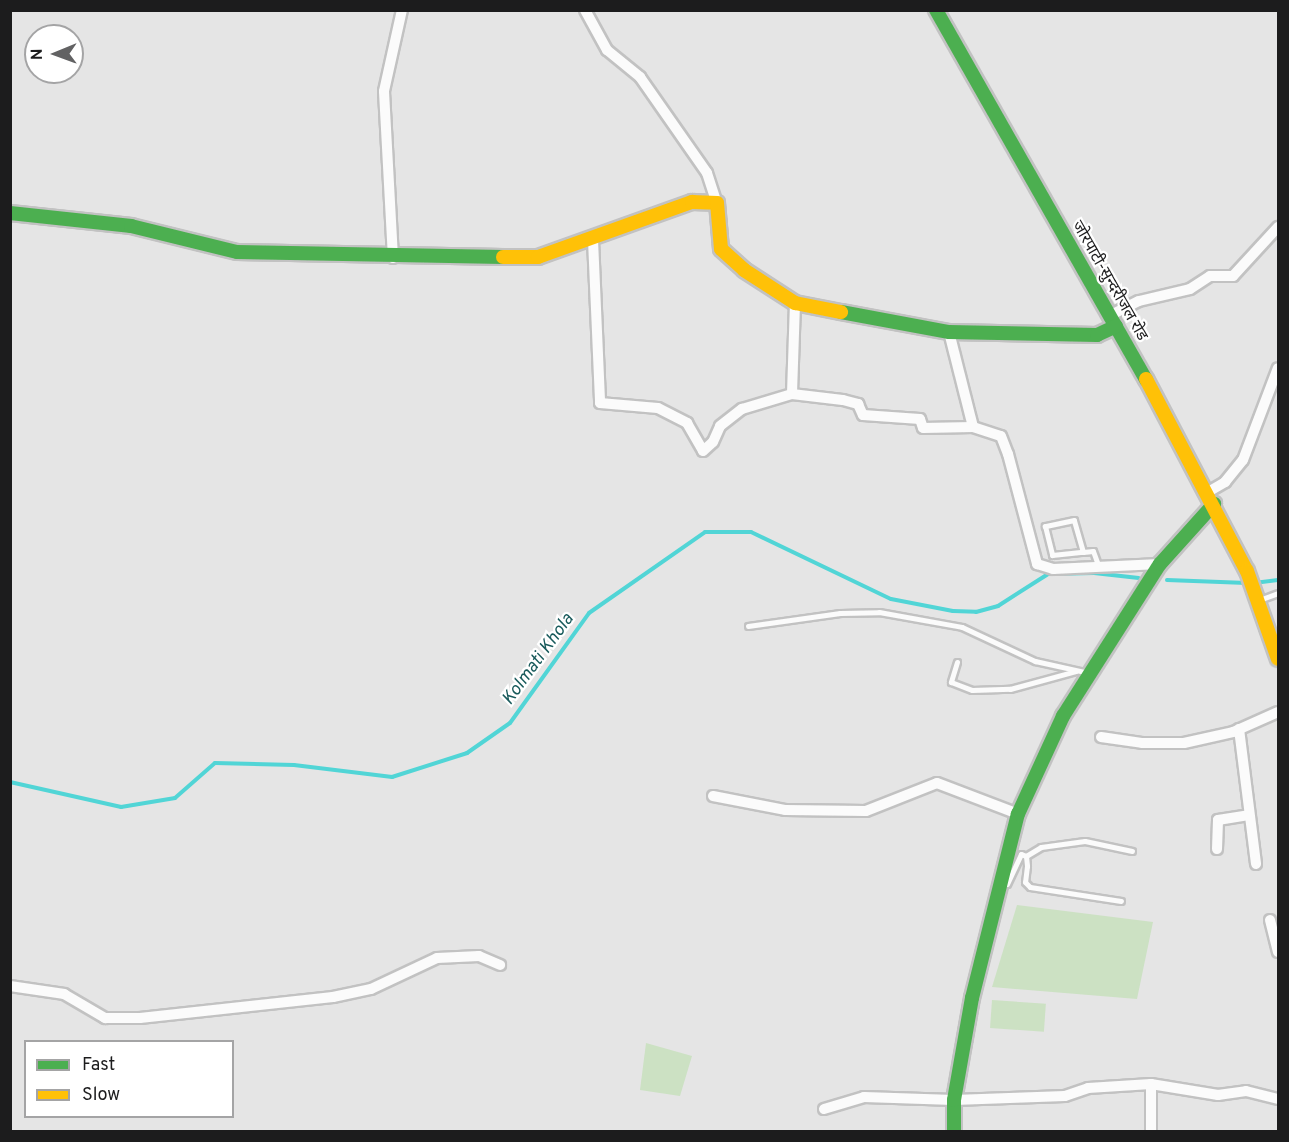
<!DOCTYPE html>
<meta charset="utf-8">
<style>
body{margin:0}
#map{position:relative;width:1289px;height:1142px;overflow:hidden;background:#e5e5e5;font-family:Overpass,"Noto Sans Devanagari",sans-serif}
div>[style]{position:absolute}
.green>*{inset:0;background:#cce1c3;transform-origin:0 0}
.stream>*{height:4px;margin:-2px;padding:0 2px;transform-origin:2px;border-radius:2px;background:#51d5d6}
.roads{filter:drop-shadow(2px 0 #c2c2c2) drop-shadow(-2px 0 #c2c2c2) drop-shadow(0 2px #c2c2c2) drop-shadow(0 -2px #c2c2c2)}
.lane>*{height:5px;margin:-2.5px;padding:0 2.5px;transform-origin:2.5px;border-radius:2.5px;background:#fbfbfb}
.street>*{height:10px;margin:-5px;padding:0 5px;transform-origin:5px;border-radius:5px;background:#fbfbfb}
.fast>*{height:14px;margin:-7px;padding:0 7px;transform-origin:7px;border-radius:7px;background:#4caf50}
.slow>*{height:14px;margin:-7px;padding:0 7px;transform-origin:7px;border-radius:7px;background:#ffc107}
span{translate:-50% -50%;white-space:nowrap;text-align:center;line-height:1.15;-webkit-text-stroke:4.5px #fff;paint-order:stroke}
.street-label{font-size:16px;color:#1c1c1d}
.water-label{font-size:18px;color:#185a5b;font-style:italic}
.frame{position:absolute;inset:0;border:12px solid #1c1c1d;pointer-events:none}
.legend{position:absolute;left:24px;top:1040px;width:210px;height:78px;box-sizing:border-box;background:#fff;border:2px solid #a4a4a5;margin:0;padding:8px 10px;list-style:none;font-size:18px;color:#1c1c1d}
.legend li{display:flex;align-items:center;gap:12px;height:30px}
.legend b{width:30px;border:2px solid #a4a4a5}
.north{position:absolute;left:24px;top:24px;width:60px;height:60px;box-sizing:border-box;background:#fff;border:2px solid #a4a4a5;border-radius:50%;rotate:269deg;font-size:16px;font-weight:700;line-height:24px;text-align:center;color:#1c1c1d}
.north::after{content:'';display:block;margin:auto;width:21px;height:27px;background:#626263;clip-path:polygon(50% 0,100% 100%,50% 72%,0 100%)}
</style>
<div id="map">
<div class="green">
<div style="clip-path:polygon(1017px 905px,1153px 922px,1137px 999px,992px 987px)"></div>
<div style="left:992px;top:1000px;width:54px;height:28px;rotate:4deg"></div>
<div style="clip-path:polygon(646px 1043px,692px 1056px,680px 1096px,640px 1090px)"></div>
</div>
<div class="stream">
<div style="left:1167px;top:580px;width:80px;rotate:2.1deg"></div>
<div style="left:1254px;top:583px;width:24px;rotate:-7deg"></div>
<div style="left:10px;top:782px;width:114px;rotate:12.7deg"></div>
<div style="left:121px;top:807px;width:55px;rotate:-9.5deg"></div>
<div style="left:175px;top:798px;width:53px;rotate:-41.2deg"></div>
<div style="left:215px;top:763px;width:79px;rotate:1.5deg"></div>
<div style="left:294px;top:765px;width:99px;rotate:7deg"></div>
<div style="left:392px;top:777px;width:79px;rotate:-17.7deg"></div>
<div style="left:467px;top:753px;width:52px;rotate:-34.9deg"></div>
<div style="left:510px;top:723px;width:135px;rotate:-54.3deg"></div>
<div style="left:589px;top:613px;width:141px;rotate:-34.9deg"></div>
<div style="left:705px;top:532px;width:46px"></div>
<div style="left:751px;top:532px;width:155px;rotate:25.6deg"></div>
<div style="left:891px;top:599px;width:63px;rotate:11deg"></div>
<div style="left:953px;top:611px;width:23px;rotate:2deg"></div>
<div style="left:976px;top:612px;width:23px;rotate:-15deg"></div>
<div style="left:998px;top:606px;width:59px;rotate:-32.6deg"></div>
<div style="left:1048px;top:574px;width:46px;rotate:-1.2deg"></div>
<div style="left:1094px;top:573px;width:45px;rotate:6.3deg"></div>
</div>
<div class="roads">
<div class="lane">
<div style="left:1083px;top:552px;width:33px;rotate:-106deg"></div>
<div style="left:1074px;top:520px;width:30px;rotate:168deg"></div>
<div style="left:1045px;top:526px;width:30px;rotate:76deg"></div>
<div style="left:1052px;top:555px;width:31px;rotate:-6deg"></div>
<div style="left:1083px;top:552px;width:10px;rotate:-6deg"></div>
<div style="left:1093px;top:551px;width:15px;rotate:70deg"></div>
<div style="left:1259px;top:600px;width:20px;rotate:-20deg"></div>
<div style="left:748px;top:626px;width:93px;rotate:-8deg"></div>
<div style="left:840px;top:613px;width:39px;rotate:-1deg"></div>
<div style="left:879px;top:612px;width:84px;rotate:10.2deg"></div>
<div style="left:962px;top:627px;width:81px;rotate:25deg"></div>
<div style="left:1035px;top:661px;width:55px;rotate:12.5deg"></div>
<div style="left:957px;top:662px;width:21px;rotate:107deg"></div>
<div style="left:951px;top:682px;width:22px;rotate:21deg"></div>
<div style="left:972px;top:690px;width:38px;rotate:-2deg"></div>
<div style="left:1010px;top:689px;width:68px;rotate:-15.3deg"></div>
<div style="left:1026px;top:856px;width:17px;rotate:-31deg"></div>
<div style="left:1041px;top:847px;width:44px;rotate:-7.8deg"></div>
<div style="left:1085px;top:841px;width:48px;rotate:12deg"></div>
<div style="left:1007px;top:884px;width:33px;rotate:-65deg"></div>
<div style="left:1021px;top:854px;width:5px;rotate:22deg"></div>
<div style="left:1026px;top:856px;width:10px;rotate:84deg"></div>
<div style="left:1027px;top:866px;width:16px;rotate:97deg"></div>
<div style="left:1025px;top:882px;width:7px;rotate:45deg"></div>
<div style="left:1030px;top:887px;width:92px;rotate:8.7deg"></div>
</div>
<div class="street">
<div style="left:585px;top:10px;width:46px;rotate:61.2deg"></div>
<div style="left:607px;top:50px;width:43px;rotate:39.3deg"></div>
<div style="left:640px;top:77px;width:117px;rotate:55.1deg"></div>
<div style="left:707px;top:173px;width:32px;rotate:72deg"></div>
<div style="left:593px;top:240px;width:163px;rotate:87.5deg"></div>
<div style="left:600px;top:403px;width:58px;rotate:4.9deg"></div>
<div style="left:658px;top:408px;width:33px;rotate:27deg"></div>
<div style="left:687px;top:423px;width:32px;rotate:60deg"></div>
<div style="left:703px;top:451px;width:13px;rotate:-42deg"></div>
<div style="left:713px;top:442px;width:17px;rotate:-66deg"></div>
<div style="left:720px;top:426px;width:28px;rotate:-38deg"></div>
<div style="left:742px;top:409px;width:52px;rotate:-16.7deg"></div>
<div style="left:393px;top:258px;width:167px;rotate:-93.1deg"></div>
<div style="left:384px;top:91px;width:83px;rotate:-77.5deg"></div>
<div style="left:795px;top:303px;width:91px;rotate:91.9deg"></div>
<div style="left:792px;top:394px;width:51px;rotate:6.7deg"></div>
<div style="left:843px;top:400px;width:16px;rotate:15deg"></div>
<div style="left:858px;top:404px;width:12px;rotate:66deg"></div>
<div style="left:863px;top:415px;width:57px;rotate:4deg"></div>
<div style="left:920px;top:419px;width:9px;rotate:72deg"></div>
<div style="left:923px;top:428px;width:50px;rotate:-1.1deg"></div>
<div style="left:1111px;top:315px;width:31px;rotate:-27deg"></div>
<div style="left:1139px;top:301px;width:52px;rotate:-13.2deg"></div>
<div style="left:1190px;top:289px;width:24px;rotate:-33deg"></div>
<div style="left:1210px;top:276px;width:23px"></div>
<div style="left:1233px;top:276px;width:67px;rotate:-47.4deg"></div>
<div style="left:949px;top:332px;width:98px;rotate:75.8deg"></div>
<div style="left:973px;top:427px;width:29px;rotate:18deg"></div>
<div style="left:1001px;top:436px;width:19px;rotate:69deg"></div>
<div style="left:1008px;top:454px;width:114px;rotate:75.2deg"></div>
<div style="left:1037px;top:564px;width:17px;rotate:17deg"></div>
<div style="left:1053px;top:569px;width:107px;rotate:-2.7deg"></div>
<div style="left:1208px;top:492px;width:20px;rotate:-30deg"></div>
<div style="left:1225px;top:482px;width:28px;rotate:-51deg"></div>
<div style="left:1243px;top:460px;width:98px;rotate:-69.2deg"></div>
<div style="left:1239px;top:729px;width:136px;rotate:82.8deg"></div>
<div style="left:1101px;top:737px;width:41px;rotate:8.3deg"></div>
<div style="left:1142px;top:743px;width:42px"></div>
<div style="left:1184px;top:743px;width:50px;rotate:-12.7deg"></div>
<div style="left:1233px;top:732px;width:49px;rotate:-24deg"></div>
<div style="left:713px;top:796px;width:73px;rotate:11deg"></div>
<div style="left:785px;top:810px;width:81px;rotate:0.7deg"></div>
<div style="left:866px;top:811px;width:76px;rotate:-21.5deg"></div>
<div style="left:937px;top:783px;width:87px;rotate:20.9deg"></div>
<div style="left:1217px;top:849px;width:29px;rotate:-88deg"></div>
<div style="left:1218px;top:820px;width:31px;rotate:-9deg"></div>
<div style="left:1270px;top:920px;width:33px;rotate:76deg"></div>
<div style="left:10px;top:986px;width:55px;rotate:8.4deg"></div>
<div style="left:64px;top:994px;width:48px;rotate:30.3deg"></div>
<div style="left:105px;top:1018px;width:35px"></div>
<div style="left:140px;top:1018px;width:194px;rotate:-6.2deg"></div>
<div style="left:333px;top:997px;width:39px;rotate:-12deg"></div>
<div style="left:371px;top:989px;width:73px;rotate:-25.2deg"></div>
<div style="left:437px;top:958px;width:42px;rotate:-2.7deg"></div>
<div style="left:479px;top:956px;width:23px;rotate:23deg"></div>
<div style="left:1151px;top:1084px;width:48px;rotate:90deg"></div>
<div style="left:824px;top:1109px;width:42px;rotate:-16.7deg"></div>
<div style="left:864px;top:1097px;width:90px;rotate:1.9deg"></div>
<div style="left:954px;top:1100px;width:111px;rotate:-2.1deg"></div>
<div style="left:1065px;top:1096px;width:24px;rotate:-19deg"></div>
<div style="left:1088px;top:1088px;width:63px;rotate:-3.6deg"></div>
<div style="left:1151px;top:1084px;width:68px;rotate:9.3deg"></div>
<div style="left:1218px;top:1095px;width:28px;rotate:-8deg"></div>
<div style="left:1246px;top:1091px;width:33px;rotate:14deg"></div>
</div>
<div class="fast">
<div style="left:936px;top:10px;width:425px;rotate:60.4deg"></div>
<div style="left:10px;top:213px;width:122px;rotate:6.1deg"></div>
<div style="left:131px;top:226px;width:109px;rotate:13.8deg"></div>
<div style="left:237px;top:252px;width:266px;rotate:1.1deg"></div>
<div style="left:841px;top:312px;width:110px;rotate:10.5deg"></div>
<div style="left:949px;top:332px;width:148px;rotate:1.2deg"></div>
<div style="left:1097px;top:335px;width:21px;rotate:-25deg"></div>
<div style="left:954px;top:1132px;width:32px;rotate:-90deg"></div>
<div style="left:954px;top:1100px;width:104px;rotate:-80deg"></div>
<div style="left:972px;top:998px;width:190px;rotate:-76deg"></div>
<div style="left:1018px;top:814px;width:108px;rotate:-65.3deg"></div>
<div style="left:1063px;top:716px;width:180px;rotate:-57.5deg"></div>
<div style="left:1160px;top:564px;width:81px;rotate:-48deg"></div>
</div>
<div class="slow">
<div style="left:503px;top:257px;width:35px"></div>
<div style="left:538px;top:257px;width:164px;rotate:-19.7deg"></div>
<div style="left:692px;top:202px;width:25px;rotate:2deg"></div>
<div style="left:717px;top:203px;width:46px;rotate:85deg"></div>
<div style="left:721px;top:249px;width:31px;rotate:42deg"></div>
<div style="left:744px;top:270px;width:61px;rotate:32.9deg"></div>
<div style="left:795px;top:303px;width:47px;rotate:11.1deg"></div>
<div style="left:1146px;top:379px;width:217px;rotate:62.3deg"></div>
<div style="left:1247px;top:571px;width:93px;rotate:70.6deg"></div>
</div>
</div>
<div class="street-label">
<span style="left:1109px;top:281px;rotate:60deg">जोरपाटी-सुन्दरीजल रोड</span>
</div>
<div class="water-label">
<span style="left:539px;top:660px;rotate:-54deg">Kolmati Khola</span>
</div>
<div class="frame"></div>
<ul class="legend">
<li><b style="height:8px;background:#4caf50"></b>Fast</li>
<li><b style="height:8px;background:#ffc107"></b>Slow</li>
</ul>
<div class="north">N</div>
</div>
